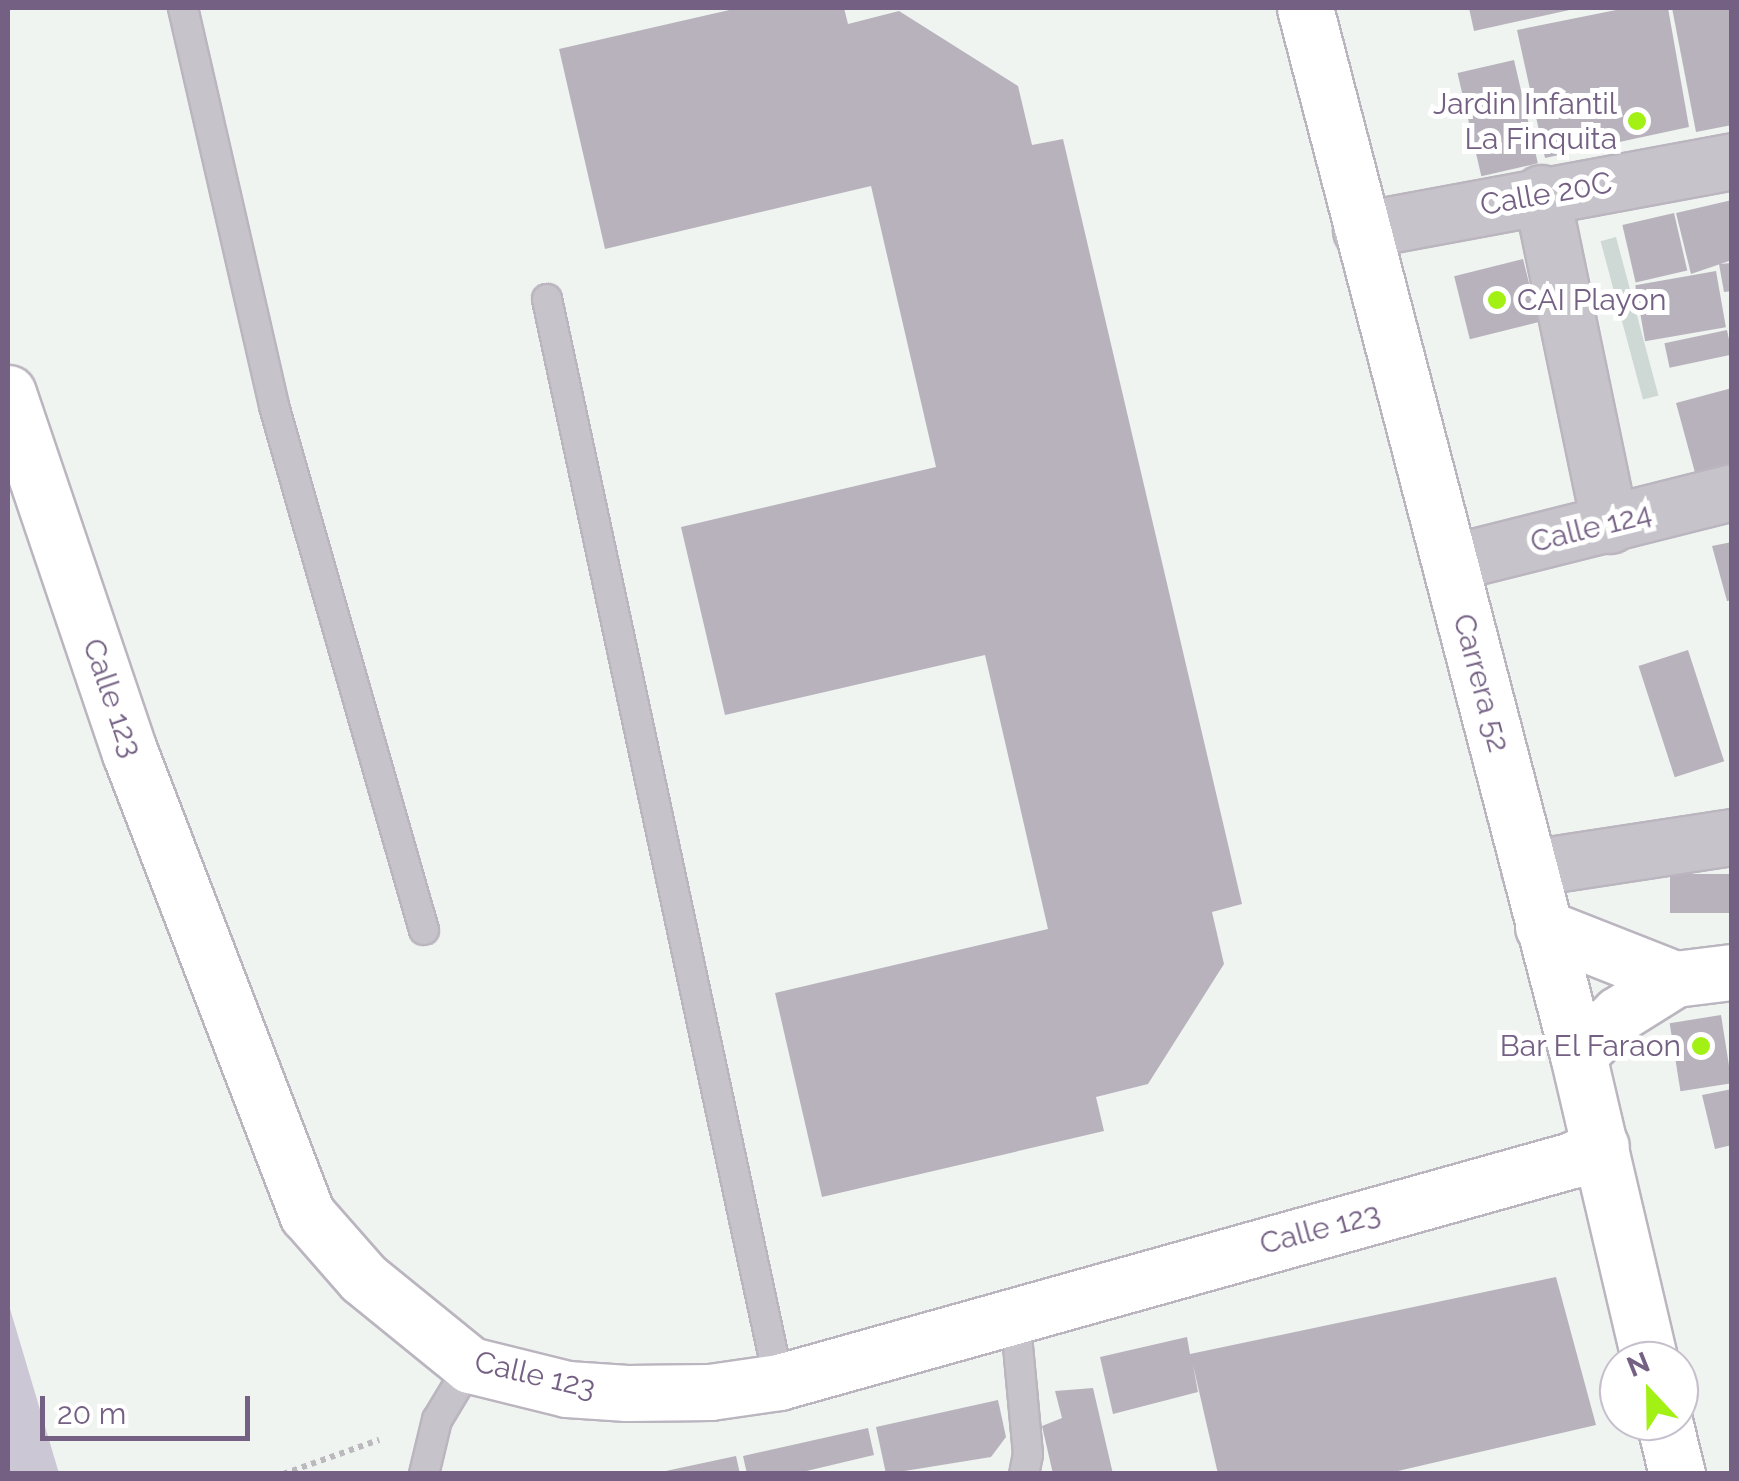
<!DOCTYPE html>
<style>
body{margin:0}
#map{position:relative;width:1739px;height:1481px;overflow:hidden;background:#eff4f0;font-family:Raleway,sans-serif}
div>[style]{position:absolute}
.green>*{inset:0;background:#ced9d6;transform-origin:0 0}
.water>*{inset:0;background:#ccc7d4}
.building>*{inset:0;background:#b8b2bd;transform-origin:0 0}
.path>*{height:6px;margin-top:-3px;transform-origin:0;background:repeating-linear-gradient(90deg,#bbb8be 0 5px,transparent 0 10px)}
.roads{filter:drop-shadow(2px 0 #bbb5bf) drop-shadow(-2px 0 #bbb5bf) drop-shadow(0 2px #bbb5bf) drop-shadow(0 -2px #bbb5bf)}
.lane>*{height:28px;margin:-14px;padding:0 14px;transform-origin:14px;border-radius:14px;background:#c7c3ca}
.street>*{height:55px;margin:-27.5px;padding:0 27.5px;transform-origin:27.5px;border-radius:27.5px;background:#c7c3ca}
.secondary>*{height:55px;margin:-27.5px;padding:0 27.5px;transform-origin:27.5px;border-radius:27.5px;background:#fff}
.dots>*{width:28px;height:28px;translate:-50% -50%;box-sizing:border-box;border:5px solid #fff;border-radius:50%}
span{translate:-50% -50%;white-space:nowrap;text-align:center;line-height:1.15;-webkit-text-stroke:10px #fff;paint-order:stroke}
.poi-label{font-size:30px;color:#746083}
.right{translate:-100% -50%;text-align:right}
.left{translate:0 -50%;text-align:left}
.street-label{font-size:30px;color:#746083}
.frame{position:absolute;inset:0;border:10px solid #746083;pointer-events:none}
.north{position:absolute;left:1599px;top:1341px;width:100px;height:100px;box-sizing:border-box;background:#fff;border:2px solid #c7bfcd;border-radius:50%;rotate:338deg;font-size:28px;font-weight:700;line-height:40px;text-align:center;color:#746083}
.north::after{content:'';display:block;margin:auto;width:35px;height:45px;background:#a2f014;clip-path:polygon(50% 0,100% 100%,50% 72%,0 100%)}
.scale{position:absolute;left:40px;top:1396px;width:210px;height:45px;box-sizing:border-box;border:5px solid #746083;border-top:0;padding-left:12px;font-size:30px;line-height:35px;white-space:nowrap;color:#746083;-webkit-text-stroke:8px #fff;paint-order:stroke}
</style>
<div id="map">
<div class="green">
<div style="left:1616px;top:237px;width:164px;height:16px;rotate:75deg"></div>
</div>
<div class="water">
<div style="clip-path:polygon(8px 1302px,58px 1470px,60px 1473px,8px 1473px)"></div>
</div>
<div class="building">
<div style="clip-path:polygon(738px 8px,844px 8px,848px 24px,899px 11px,1018px 86px,1032px 145px,1063px 139px,1242px 904px,1212px 912px,1224px 964px,1148px 1084px,1096px 1097px,1104px 1131px,822px 1197px,775px 993px,1048px 929px,985px 655px,725px 715px,681px 527px,936px 467px,871px 186px,605px 249px,559px 49px)"></div>
<div style="clip-path:polygon(1469px 8px,1574px 8px,1574px 9px,1474px 31px)"></div>
<div style="clip-path:polygon(1626px 8px,1668px 8px,1689px 127px,1545px 158px,1517px 30px)"></div>
<div style="clip-path:polygon(1672px 8px,1732px 8px,1732px 125px,1696px 132px)"></div>
<div style="left:1514px;top:60px;width:106px;height:58px;rotate:77deg"></div>
<div style="clip-path:polygon(1732px 200px,1732px 260px,1691px 274px,1676px 213px)"></div>
<div style="left:1674px;top:213px;width:59px;height:53px;rotate:77deg"></div>
<div style="left:1523px;top:259px;width:65px;height:71px;rotate:76deg"></div>
<div style="clip-path:polygon(1732px 263px,1732px 291px,1724px 292px,1719px 264px)"></div>
<div style="left:1716px;top:271px;width:57px;height:82px;rotate:80deg"></div>
<div style="left:1727px;top:330px;width:25px;height:64px;rotate:78deg"></div>
<div style="clip-path:polygon(1732px 388px,1732px 472px,1697px 480px,1676px 403px)"></div>
<div style="clip-path:polygon(1732px 542px,1732px 600px,1727px 601px,1712px 546px)"></div>
<div style="left:1688px;top:650px;width:117px;height:52px;rotate:72deg"></div>
<div style="left:1732px;top:874px;width:39px;height:62px;rotate:90deg"></div>
<div style="left:1721px;top:1015px;width:69px;height:52px;rotate:81deg"></div>
<div style="clip-path:polygon(1732px 1089px,1732px 1145px,1715px 1149px,1702px 1095px)"></div>
<div style="clip-path:polygon(1556px 1277px,1596px 1425px,1385px 1474px,1218px 1474px,1193px 1365px,1198px 1392px,1113px 1414px,1100px 1357px,1187px 1337px,1190px 1354px)"></div>
<div style="clip-path:polygon(1093px 1388px,1113px 1474px,1053px 1474px,1042px 1426px,1062px 1418px,1055px 1391px)"></div>
<div style="clip-path:polygon(998px 1400px,1006px 1437px,991px 1457px,886px 1474px,876px 1427px)"></div>
<div style="clip-path:polygon(868px 1428px,874px 1455px,794px 1474px,747px 1474px,743px 1456px)"></div>
<div style="clip-path:polygon(736px 1456px,740px 1474px,661px 1474px,661px 1472px)"></div>
</div>
<div class="path">
<div style="left:283px;top:1474px;width:102px;rotate:-19.5deg"></div>
</div>
<div class="roads">
<div class="lane">
<div style="left:183px;top:8px;width:408px;rotate:77.1deg"></div>
<div style="left:274px;top:406px;width:545px;rotate:74.03deg"></div>
<div style="left:547px;top:299px;width:1108px;rotate:77.91deg"></div>
<div style="left:1015px;top:1314px;width:141px;rotate:84.7deg"></div>
<div style="left:1028px;top:1454px;width:20px;rotate:101deg"></div>
<div style="left:424px;top:1474px;width:56px;rotate:-76.5deg"></div>
<div style="left:437px;top:1420px;width:64px;rotate:-59deg"></div>
</div>
<div class="street">
<div style="left:1541px;top:193px;width:339px;rotate:78.3deg"></div>
<div style="left:1361px;top:230px;width:377px;rotate:-10.5deg"></div>
<div style="left:1450px;top:563px;width:291px;rotate:-14.1deg"></div>
<div style="left:1529px;top:868px;width:205px;rotate:-8.7deg"></div>
</div>
<div class="secondary">
<div style="left:1305px;top:8px;width:1082px;rotate:75.39deg"></div>
<div style="left:1578px;top:1055px;width:314px;rotate:76.8deg"></div>
<div style="left:8px;top:393px;width:380px;rotate:71.3deg"></div>
<div style="left:130px;top:753px;width:494px;rotate:69deg"></div>
<div style="left:307px;top:1214px;width:85px;rotate:48.8deg"></div>
<div style="left:363px;top:1278px;width:138px;rotate:39.1deg"></div>
<div style="left:470px;top:1365px;width:100px;rotate:13.9deg"></div>
<div style="left:567px;top:1389px;width:60px;rotate:3.8deg"></div>
<div style="left:627px;top:1393px;width:83px;rotate:-0.7deg"></div>
<div style="left:710px;top:1392px;width:70px;rotate:-8.2deg"></div>
<div style="left:779px;top:1382px;width:823px;rotate:-15.64deg"></div>
<div style="left:1572px;top:1160px;width:32px;rotate:-26deg"></div>
<div style="left:1543px;top:927px;width:142px;rotate:21.5deg"></div>
<div style="left:1675px;top:979px;width:57px;rotate:-7deg"></div>
<div style="left:1578px;top:1055px;width:58px;rotate:-45deg"></div>
<div style="left:1619px;top:1014px;width:66px;rotate:-32deg"></div>
<div style="left:1664px;top:1421px;width:55px;rotate:76.2deg"></div>
</div>
</div>
<div class="dots">
<div style="left:1637px;top:121px;background:#a2f014"></div>
<div style="left:1497px;top:300px;background:#a2f014"></div>
<div style="left:1701px;top:1046px;background:#a2f014"></div>
</div>
<div class="poi-label">
<span class="right" style="left:1617px;top:121px">Jardin Infantil<br>La Finquita</span>
<span class="left" style="left:1517px;top:300px">CAI Playon</span>
<span class="right" style="left:1681px;top:1046px">Bar El Faraon</span>
</div>
<div class="street-label">
<span style="left:1546px;top:194px;rotate:-10deg">Calle 20C</span>
<span style="left:1591px;top:528px;rotate:-14deg">Calle 124</span>
<span style="left:1481px;top:683px;rotate:75deg">Carrera 52</span>
<span style="left:112px;top:698px;rotate:71deg">Calle 123</span>
<span style="left:1320px;top:1229px;rotate:-15deg">Calle 123</span>
<span style="left:535px;top:1375px;rotate:13deg">Calle 123</span>
</div>
<div class="frame"></div>
<div class="north">N</div>
<div class="scale">20 m</div>
</div>
